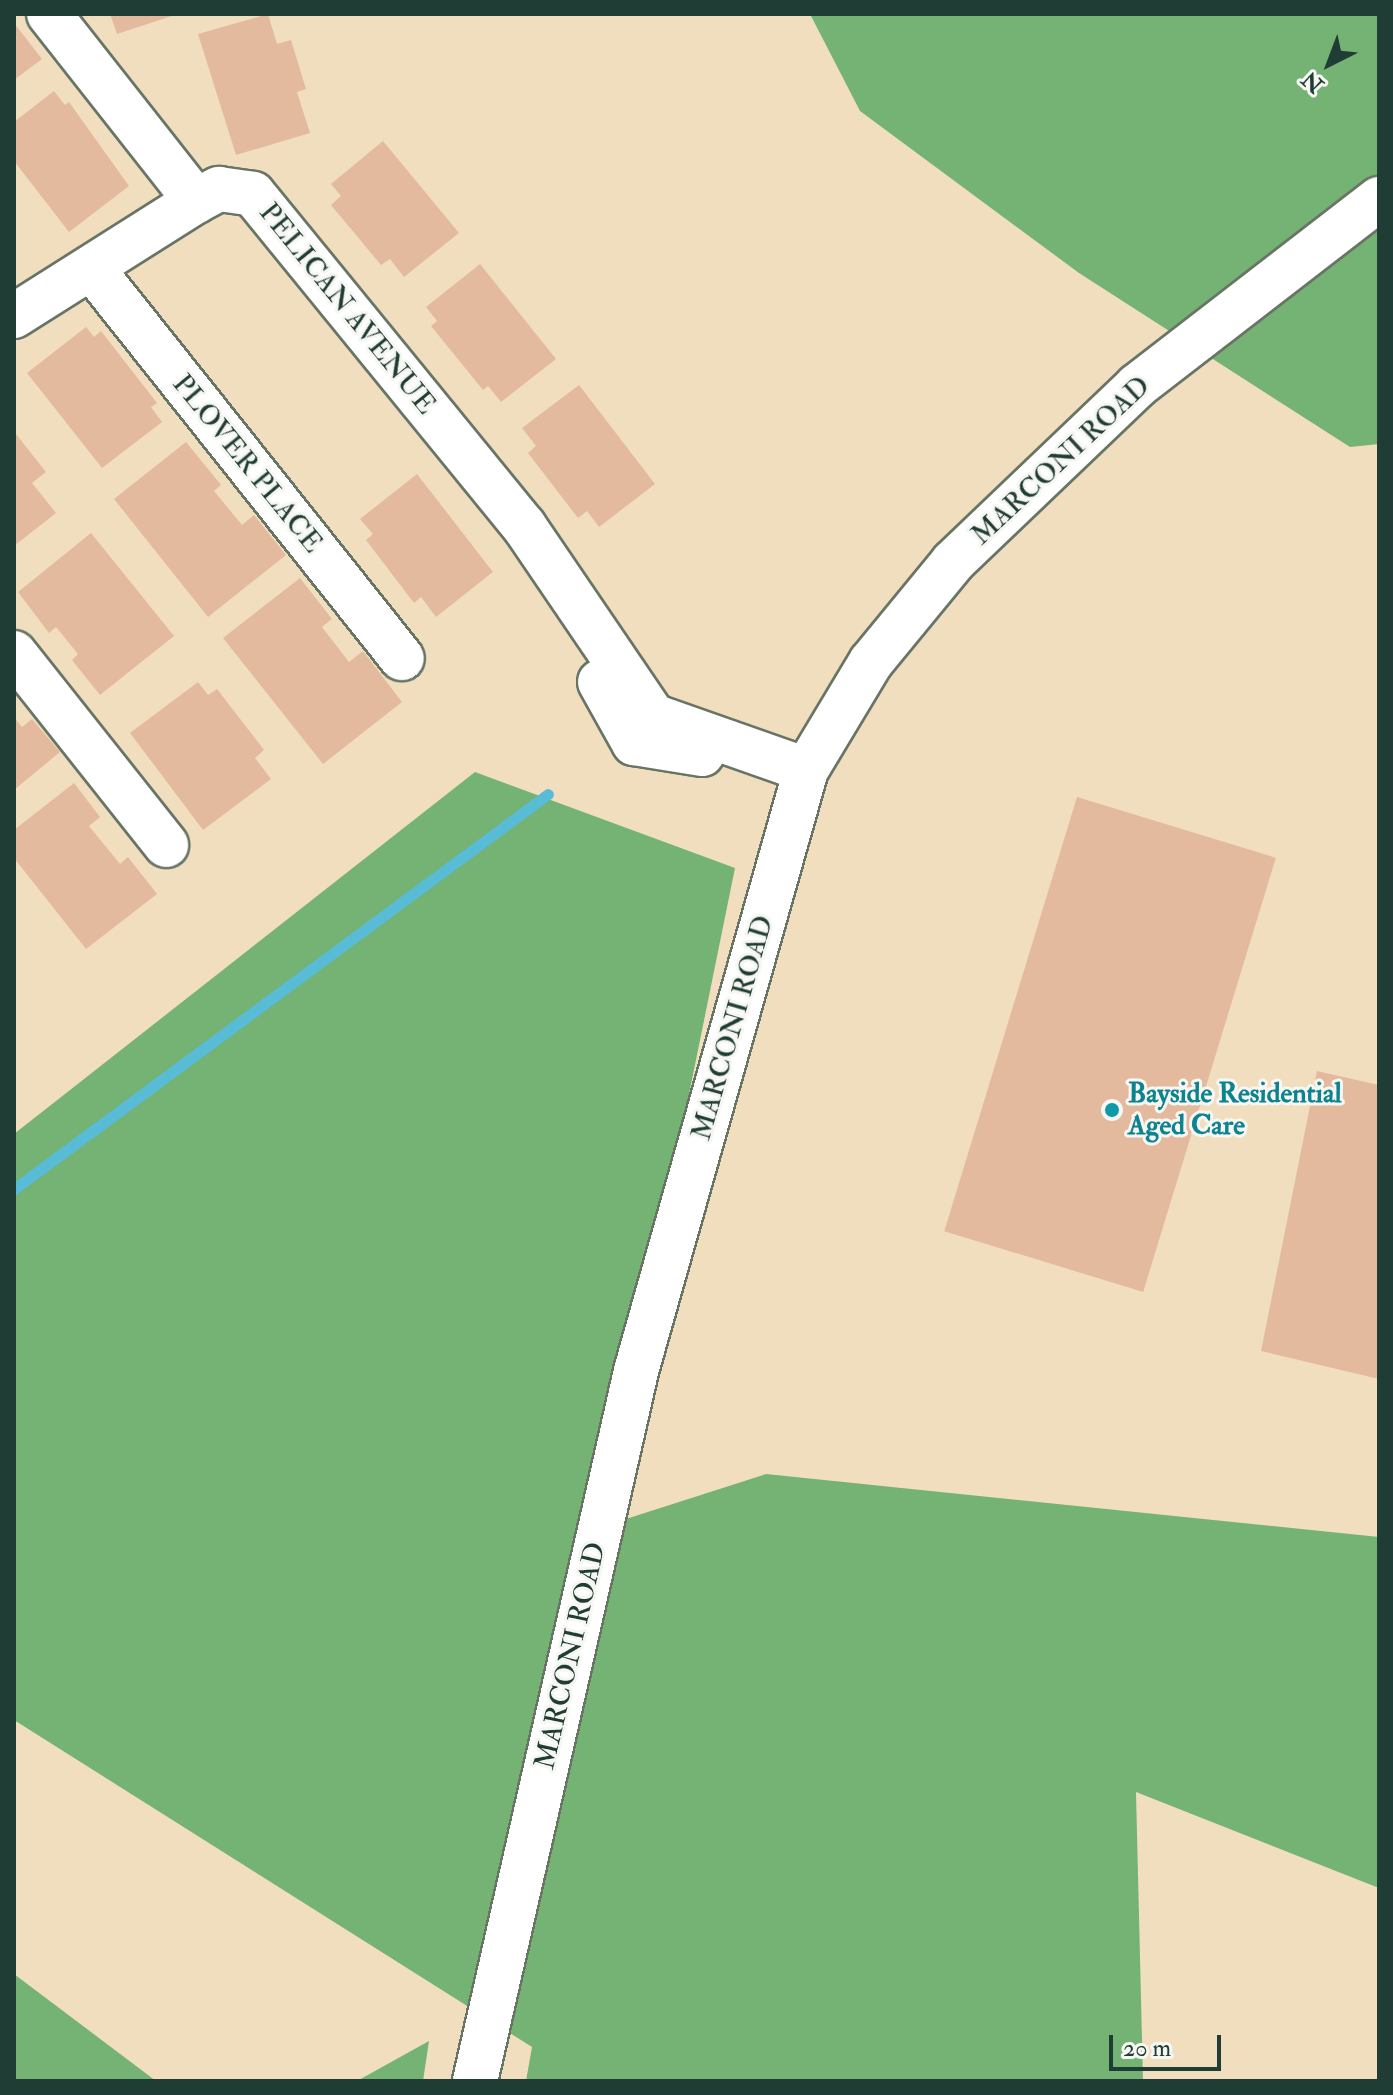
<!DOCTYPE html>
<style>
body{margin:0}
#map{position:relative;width:1393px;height:2095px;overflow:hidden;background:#f1debf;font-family:"IM FELL Double Pica",serif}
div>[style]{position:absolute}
.forest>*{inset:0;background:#75b374}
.stream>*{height:11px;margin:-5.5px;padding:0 5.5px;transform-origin:5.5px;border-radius:5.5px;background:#58bcd6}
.building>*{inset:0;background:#e4ba9e;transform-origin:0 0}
.roads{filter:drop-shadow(2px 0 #687565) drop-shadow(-2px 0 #687565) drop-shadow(0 2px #687565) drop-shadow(0 -2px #687565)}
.minor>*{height:44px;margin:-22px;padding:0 22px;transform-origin:22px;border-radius:22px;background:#fff}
.dots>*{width:22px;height:22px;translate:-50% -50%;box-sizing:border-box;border:4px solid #f6f6f2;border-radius:50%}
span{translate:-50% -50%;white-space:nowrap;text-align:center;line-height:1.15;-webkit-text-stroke:6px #f6f6f2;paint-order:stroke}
.street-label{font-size:28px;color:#1f3d34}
.culture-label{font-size:28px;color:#0d838f;font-weight:700}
.left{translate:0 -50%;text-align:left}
.frame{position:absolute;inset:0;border:16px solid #1f3d34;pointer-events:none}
.north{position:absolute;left:1289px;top:24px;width:80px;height:80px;-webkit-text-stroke:6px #f6f6f2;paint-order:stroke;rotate:222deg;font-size:22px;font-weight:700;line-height:32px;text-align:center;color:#1f3d34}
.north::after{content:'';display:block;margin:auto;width:28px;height:36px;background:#1f3d34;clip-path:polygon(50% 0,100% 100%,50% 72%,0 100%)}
.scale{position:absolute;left:1109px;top:2035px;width:112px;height:36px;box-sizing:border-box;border:4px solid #1f3d34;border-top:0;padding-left:10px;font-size:24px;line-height:28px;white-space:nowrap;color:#1f3d34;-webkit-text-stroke:6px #f6f6f2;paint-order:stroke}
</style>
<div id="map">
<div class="forest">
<div style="clip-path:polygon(810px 14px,1379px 14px,1379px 444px,1350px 447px,1079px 273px,860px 111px)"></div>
<div style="clip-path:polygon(475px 772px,735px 868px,601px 1527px,766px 1474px,1379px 1537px,1379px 1888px,1136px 1792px,1143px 2081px,526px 2081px,532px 2047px,14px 1720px,14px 1134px)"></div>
<div style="clip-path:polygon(14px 1974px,156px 2081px,14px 2081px)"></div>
<div style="clip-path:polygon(429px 2041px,423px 2081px,357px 2081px)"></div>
</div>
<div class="stream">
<div style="left:14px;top:1189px;width:664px;rotate:-36.49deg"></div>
</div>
<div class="building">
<div style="clip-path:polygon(110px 14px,175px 14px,175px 15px,117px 34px)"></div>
<div style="clip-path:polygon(268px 14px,277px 44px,291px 40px,306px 89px,297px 92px,310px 133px,236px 155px,198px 34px)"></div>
<div style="clip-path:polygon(14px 23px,42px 59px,14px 80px)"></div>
<div style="clip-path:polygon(54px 91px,65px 105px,69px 102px,129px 186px,69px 232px,14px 161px,14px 122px)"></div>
<div style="clip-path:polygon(383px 141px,459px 233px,404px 277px,390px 259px,381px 265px,331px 205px,341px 196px,331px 184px)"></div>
<div style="clip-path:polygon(480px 264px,556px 359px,501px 402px,488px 386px,483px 390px,431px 326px,437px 321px,426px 307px)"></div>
<div style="clip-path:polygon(86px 327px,94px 337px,101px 331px,157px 403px,151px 407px,162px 422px,102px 468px,27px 373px)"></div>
<div style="clip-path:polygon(579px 385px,655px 484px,599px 527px,587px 511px,578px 518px,528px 453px,536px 446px,522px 428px)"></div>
<div style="clip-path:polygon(16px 434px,46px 472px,32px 483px,56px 513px,14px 546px)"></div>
<div style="clip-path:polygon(186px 442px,221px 485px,214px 491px,242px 525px,254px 515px,286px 555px,208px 617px,114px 499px)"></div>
<div style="clip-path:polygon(417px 474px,493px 572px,436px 617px,421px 597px,414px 603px,366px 540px,373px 534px,360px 519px)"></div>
<div style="clip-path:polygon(91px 533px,174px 636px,100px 695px,72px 660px,78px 654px,56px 627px,49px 633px,18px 592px)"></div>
<div style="clip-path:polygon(300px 578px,332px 619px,322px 627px,349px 662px,363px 651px,402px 702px,323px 764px,223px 638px)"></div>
<div style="clip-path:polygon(198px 682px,208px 695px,217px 689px,264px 750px,255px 758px,271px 779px,203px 830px,130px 733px)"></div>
<div style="clip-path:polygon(14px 717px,22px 727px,32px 719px,60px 752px,14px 790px)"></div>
<div style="clip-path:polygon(74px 783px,100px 817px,89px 826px,120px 864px,128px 857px,157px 894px,86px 949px,14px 858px,14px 830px)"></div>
<div style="left:1077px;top:797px;width:208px;height:454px;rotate:17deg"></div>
<div style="clip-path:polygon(1317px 1071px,1379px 1085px,1379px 1379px,1261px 1351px)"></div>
</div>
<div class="roads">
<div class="minor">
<div style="left:49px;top:14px;width:238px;rotate:51.8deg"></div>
<div style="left:93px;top:270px;width:496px;rotate:51.5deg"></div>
<div style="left:14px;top:316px;width:215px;rotate:-32.3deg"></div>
<div style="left:196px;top:201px;width:26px;rotate:-28deg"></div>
<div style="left:219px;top:189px;width:34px;rotate:8deg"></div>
<div style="left:253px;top:194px;width:429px;rotate:50.8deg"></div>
<div style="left:524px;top:526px;width:230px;rotate:55.8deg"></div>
<div style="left:653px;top:716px;width:162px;rotate:19.4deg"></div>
<div style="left:14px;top:653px;width:245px;rotate:51.6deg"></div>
<div style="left:600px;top:682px;width:70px;rotate:60.9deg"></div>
<div style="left:634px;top:743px;width:69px;rotate:9.2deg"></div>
<div style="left:475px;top:2081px;width:728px;rotate:-77.22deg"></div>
<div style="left:636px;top:1371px;width:625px;rotate:-74.21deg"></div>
<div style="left:806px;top:770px;width:126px;rotate:-59deg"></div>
<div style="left:871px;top:662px;width:129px;rotate:-50.6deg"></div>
<div style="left:953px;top:562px;width:255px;rotate:-43.7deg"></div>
<div style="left:1137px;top:386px;width:306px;rotate:-37.7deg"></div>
</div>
</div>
<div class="dots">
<div style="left:1112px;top:1110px;background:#0f9aa8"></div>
</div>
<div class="street-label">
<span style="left:347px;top:309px;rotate:51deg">PELICAN AVENUE</span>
<span style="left:1061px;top:461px;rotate:-43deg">MARCONI ROAD</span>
<span style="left:247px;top:464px;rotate:51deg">PLOVER PLACE</span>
<span style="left:733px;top:1028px;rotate:-74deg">MARCONI ROAD</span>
<span style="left:571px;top:1656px;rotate:-77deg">MARCONI ROAD</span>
</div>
<div class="culture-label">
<span class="left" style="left:1128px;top:1110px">Bayside Residential<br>Aged Care</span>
</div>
<div class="frame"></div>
<div class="north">N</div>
<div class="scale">20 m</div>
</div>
